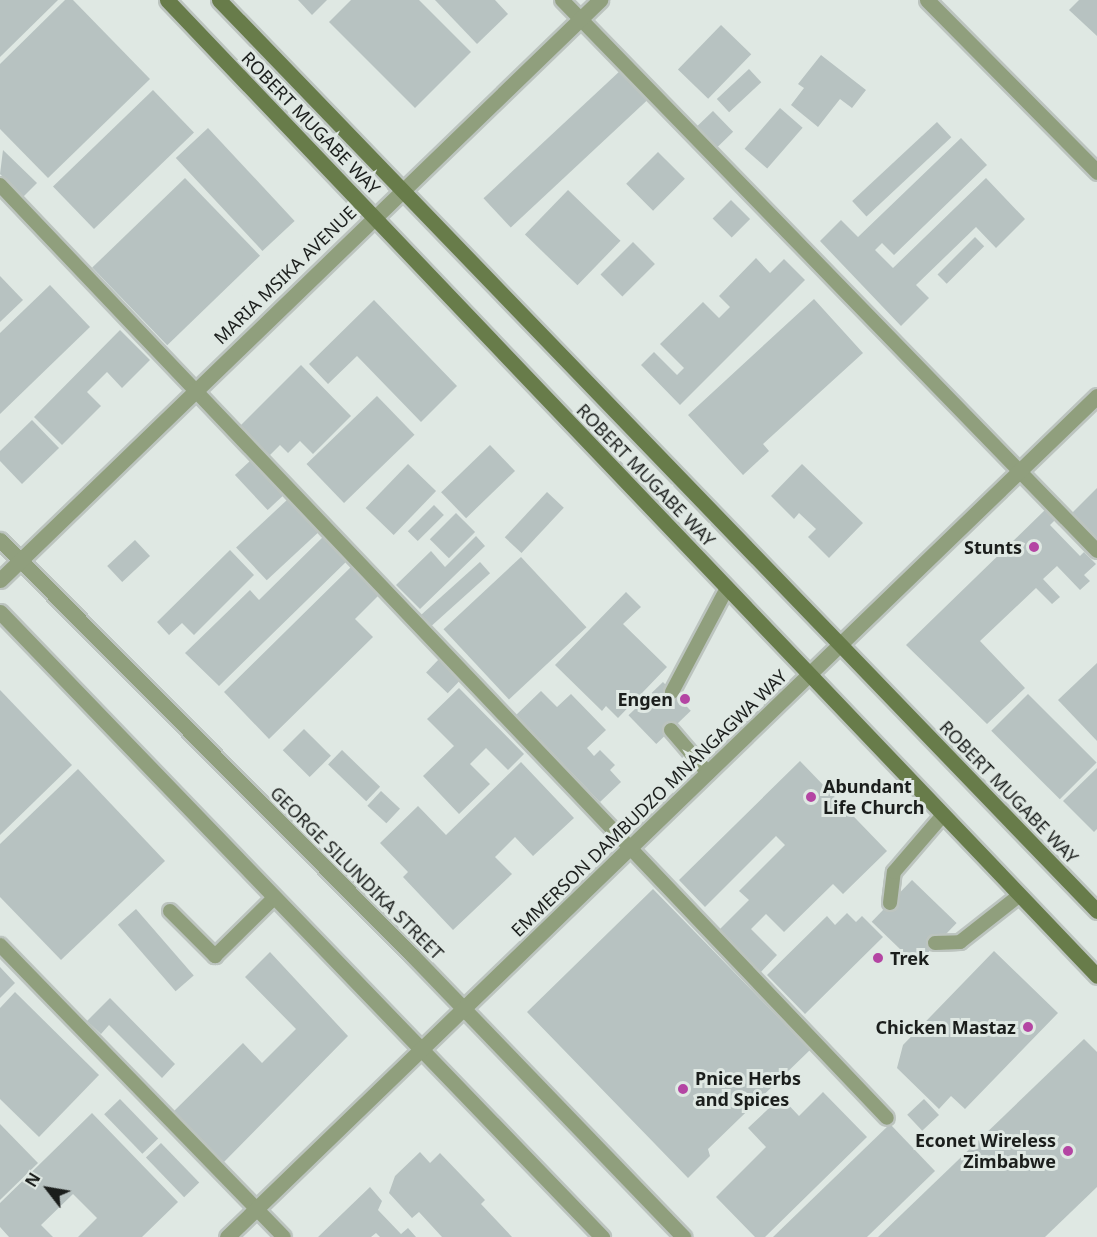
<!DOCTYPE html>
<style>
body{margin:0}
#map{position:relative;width:1097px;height:1237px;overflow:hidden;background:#dfe8e3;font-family:"Noto Sans",sans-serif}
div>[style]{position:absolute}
.building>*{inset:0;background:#b7c2c1;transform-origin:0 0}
.roads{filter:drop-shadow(2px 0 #bcc4bf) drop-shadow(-2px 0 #bcc4bf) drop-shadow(0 2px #bcc4bf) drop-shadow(0 -2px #bcc4bf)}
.lane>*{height:14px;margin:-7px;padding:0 7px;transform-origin:7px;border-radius:7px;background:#909f7d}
.street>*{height:15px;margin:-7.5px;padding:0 7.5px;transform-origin:7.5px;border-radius:7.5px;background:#909f7d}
.secondary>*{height:15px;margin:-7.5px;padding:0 7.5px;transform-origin:7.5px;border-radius:7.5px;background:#687c4a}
.dots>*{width:16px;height:16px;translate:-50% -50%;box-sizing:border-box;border:3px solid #dfe8e3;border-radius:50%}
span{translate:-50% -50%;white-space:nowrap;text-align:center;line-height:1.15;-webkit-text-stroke:6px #dfe8e3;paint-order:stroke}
.street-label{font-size:18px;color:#1b1e1c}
.poi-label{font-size:18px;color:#1b1e1c;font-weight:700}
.right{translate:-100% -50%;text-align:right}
.left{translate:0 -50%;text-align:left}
.north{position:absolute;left:18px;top:1159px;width:60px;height:60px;-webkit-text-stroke:4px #dfe8e3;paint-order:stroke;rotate:301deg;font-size:16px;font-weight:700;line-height:24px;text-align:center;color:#1b1e1c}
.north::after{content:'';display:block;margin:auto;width:21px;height:27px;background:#1b1e1c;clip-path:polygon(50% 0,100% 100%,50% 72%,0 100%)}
</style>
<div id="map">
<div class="building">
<div style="clip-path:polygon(0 0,58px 0,0 57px)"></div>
<div style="clip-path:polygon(65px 0,73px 0,150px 79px,48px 178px,0 129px,0 64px)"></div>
<div style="clip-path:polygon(298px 0,327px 0,312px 15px)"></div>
<div style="clip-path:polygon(351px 0,419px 0,471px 52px,415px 108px,329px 22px)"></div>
<div style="clip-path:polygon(435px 0,495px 0,508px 14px,477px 44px)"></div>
<div style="clip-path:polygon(1079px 0,1097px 0,1097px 36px,1069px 10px)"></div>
<div style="left:721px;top:25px;width:42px;height:62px;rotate:44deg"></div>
<div style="clip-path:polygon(821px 55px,866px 90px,852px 108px,840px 99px,818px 127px,791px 105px,804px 88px,798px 84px)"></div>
<div style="left:749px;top:69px;width:18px;height:44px;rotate:47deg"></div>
<div style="left:621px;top:70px;width:40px;height:188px;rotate:47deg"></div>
<div style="left:153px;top:90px;width:59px;height:139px;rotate:46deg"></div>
<div style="left:780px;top:108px;width:30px;height:54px;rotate:41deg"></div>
<div style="left:713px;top:111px;width:29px;height:25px;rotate:46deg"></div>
<div style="left:937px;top:122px;width:21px;height:116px;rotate:47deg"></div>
<div style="left:208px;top:128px;width:127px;height:44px;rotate:47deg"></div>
<div style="clip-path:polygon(961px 138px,987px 165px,894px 255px,882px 243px,875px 250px,893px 268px,986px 178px,1025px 219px,996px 248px,976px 227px,916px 285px,929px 298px,901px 326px,820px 241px,841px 220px,858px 237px)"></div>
<div style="clip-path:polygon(3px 150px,37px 183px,23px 197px,0 174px)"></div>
<div style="left:658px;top:152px;width:38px;height:45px;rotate:45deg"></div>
<div style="left:185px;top:178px;width:108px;height:129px;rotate:46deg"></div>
<div style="left:568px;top:190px;width:73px;height:62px;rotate:44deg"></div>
<div style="left:731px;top:200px;width:27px;height:26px;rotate:45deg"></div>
<div style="left:975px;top:237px;width:13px;height:53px;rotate:45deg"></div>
<div style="left:633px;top:242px;width:31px;height:46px;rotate:45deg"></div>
<div style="clip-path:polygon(756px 258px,770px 273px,784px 259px,805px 280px,680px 405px,641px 365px,654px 352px,677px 375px,684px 368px,660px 344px,703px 302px,719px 318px,730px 307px,719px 296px)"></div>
<div style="clip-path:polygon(0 276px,23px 300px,0 322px)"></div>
<div style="clip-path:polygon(50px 285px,90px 327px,0 414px,0 333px)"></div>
<div style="clip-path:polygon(814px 299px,863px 353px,763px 444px,769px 451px,743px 475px,688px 415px)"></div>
<div style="clip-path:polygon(374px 300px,457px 386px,421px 422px,357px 356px,328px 384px,309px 364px)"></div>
<div style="clip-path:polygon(120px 330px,150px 360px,122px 388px,107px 372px,87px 392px,101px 406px,62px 445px,34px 417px)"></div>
<div style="clip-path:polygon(301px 365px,351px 416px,313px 454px,300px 441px,288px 453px,280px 445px,269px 456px,240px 426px)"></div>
<div style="left:377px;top:396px;width:54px;height:98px;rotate:46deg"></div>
<div style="clip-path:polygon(32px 420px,59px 448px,22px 484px,0 461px,0 451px)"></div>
<div style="left:490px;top:445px;width:36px;height:68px;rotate:46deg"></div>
<div style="left:251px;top:460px;width:48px;height:22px;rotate:47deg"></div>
<div style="left:408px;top:464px;width:39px;height:61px;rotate:44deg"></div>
<div style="clip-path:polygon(802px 464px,863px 523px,829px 558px,808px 537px,816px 529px,799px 513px,794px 519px,771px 496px)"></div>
<div style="clip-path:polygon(1097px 488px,1097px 541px,1071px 514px)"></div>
<div style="left:547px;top:492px;width:23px;height:62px;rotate:43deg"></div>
<div style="left:288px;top:499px;width:45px;height:71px;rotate:47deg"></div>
<div style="left:434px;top:505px;width:14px;height:37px;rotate:45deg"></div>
<div style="clip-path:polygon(1046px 509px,1056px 519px,1050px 525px,1080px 556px,1084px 552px,1096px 564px,1084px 575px,1090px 581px,1080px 590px,1057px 566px,1043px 579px,1060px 597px,1052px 604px,1036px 588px,980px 641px,1025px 688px,987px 724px,906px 645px)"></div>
<div style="left:456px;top:513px;width:27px;height:37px;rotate:45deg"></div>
<div style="clip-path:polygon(325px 535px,349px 559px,219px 686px,185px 653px,250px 590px,259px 600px)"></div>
<div style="clip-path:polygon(476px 536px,485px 546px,420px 609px,396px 585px,431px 551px,445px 567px)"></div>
<div style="left:135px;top:540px;width:22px;height:38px;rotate:47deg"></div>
<div style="clip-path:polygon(230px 550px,254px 575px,194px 635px,182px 623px,169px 635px,157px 622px)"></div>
<div style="left:521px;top:557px;width:96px;height:106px;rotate:47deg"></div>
<div style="left:480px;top:562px;width:15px;height:79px;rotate:48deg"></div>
<div style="clip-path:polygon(354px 564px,382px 592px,355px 619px,373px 637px,269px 739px,224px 692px)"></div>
<div style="clip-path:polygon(626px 592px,641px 607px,623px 624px,667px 667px,618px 718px,606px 706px,602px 711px,555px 665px)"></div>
<div style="left:440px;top:658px;width:30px;height:20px;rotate:44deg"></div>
<div style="clip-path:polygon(1097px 663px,1097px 741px,1058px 700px)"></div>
<div style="left:663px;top:682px;width:40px;height:48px;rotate:46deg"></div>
<div style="clip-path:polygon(459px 688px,524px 754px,508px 770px,486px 748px,470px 764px,490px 784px,459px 814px,423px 776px,454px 746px,427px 719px)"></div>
<div style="clip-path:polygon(0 690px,72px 765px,0 835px)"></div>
<div style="clip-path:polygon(541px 691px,557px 707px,571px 694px,606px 730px,587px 748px,594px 756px,600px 750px,615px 765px,610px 770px,621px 782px,600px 802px,516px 715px)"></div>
<div style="left:1028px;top:694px;width:97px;height:52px;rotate:45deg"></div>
<div style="left:304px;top:729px;width:38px;height:30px;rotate:45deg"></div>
<div style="left:342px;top:750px;width:53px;height:20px;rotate:44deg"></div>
<div style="clip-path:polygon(800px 761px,887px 851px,843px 894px,833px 884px,784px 932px,766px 914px,751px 929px,777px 955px,759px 974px,718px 931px,749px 900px,739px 891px,785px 845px,776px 836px,705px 907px,679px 880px)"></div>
<div style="clip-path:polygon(521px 762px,574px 818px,533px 856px,515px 837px,495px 857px,512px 874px,453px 930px,403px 877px,408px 872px,380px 843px,418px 806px,446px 835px)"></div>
<div style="clip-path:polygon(1097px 768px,1097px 829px,1094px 832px,1063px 801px)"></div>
<div style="clip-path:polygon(78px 769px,165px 861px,61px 960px,0 897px,0 844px)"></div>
<div style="left:381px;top:791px;width:26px;height:20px;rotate:43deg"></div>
<div style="left:912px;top:880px;width:62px;height:58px;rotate:44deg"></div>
<div style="clip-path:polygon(653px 889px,810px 1050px,708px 1149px,710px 1156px,688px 1178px,527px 1012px)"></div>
<div style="left:136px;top:909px;width:88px;height:24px;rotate:49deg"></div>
<div style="clip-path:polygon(847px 913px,856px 922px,862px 916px,883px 937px,805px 1014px,767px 975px,827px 916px,835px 925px)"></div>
<div style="clip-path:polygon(994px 951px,1058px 1013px,965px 1109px,951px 1096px,939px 1109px,897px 1068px,903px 1045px)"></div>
<div style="clip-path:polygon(270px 952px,348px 1036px,222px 1164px,172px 1113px,243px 1043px,262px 1063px,296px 1029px,245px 977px)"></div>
<div style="clip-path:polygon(0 967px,15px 983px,0 998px)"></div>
<div style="clip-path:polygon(15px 992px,99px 1075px,39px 1137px,0 1099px,0 1008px)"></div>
<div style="clip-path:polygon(110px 998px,175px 1064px,162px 1078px,109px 1025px,101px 1034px,87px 1021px)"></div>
<div style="clip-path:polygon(1084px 1039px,1097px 1052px,1097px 1187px,1045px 1237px,878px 1237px)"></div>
<div style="clip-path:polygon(823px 1092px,867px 1137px,765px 1237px,755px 1237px,716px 1197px,766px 1147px,748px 1128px,781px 1097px,799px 1116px)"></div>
<div style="left:120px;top:1099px;width:55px;height:22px;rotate:46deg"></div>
<div style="left:924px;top:1099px;width:22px;height:23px;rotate:47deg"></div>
<div style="clip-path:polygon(92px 1113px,178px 1202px,142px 1237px,78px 1237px,97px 1218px,73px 1194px,41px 1225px,53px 1237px,9px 1237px,0 1227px,0 1203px)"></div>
<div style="clip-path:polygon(0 1124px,38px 1163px,0 1200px)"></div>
<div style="clip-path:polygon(890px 1124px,935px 1171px,867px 1237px,773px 1237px)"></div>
<div style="left:161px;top:1143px;width:55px;height:21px;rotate:46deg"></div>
<div style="clip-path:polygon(420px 1152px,430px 1163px,440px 1153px,485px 1200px,481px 1204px,512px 1237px,442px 1237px,419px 1212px,412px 1218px,389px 1193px,395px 1176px)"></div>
<div style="clip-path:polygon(370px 1187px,382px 1201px,378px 1210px,401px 1234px,408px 1228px,416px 1237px,380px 1237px,376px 1233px,371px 1237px,318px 1237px)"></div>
</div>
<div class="roads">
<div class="lane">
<div style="left:562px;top:0;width:768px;rotate:45.84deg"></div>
<div style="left:0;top:185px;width:1287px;rotate:46.45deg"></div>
<div style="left:672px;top:692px;width:118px;rotate:-62.1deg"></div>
<div style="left:671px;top:730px;width:57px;rotate:49.3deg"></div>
<div style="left:890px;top:903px;width:31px;rotate:-83deg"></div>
<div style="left:894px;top:872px;width:75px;rotate:-49.3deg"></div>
<div style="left:170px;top:911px;width:64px;rotate:45deg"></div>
<div style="left:215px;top:956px;width:83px;rotate:-44.5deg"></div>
<div style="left:935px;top:943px;width:25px;rotate:-2deg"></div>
<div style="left:960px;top:942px;width:76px;rotate:-38.1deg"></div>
<div style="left:0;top:945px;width:407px;rotate:45.8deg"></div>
</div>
<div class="street">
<div style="left:927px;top:0;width:242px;rotate:45.3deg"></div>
<div style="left:0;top:540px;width:586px;rotate:45.21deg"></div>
<div style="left:413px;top:956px;width:390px;rotate:46.1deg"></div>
<div style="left:0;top:580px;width:835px;rotate:-44.03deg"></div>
<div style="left:0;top:612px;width:868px;rotate:46.07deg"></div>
<div style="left:227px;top:1237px;width:1210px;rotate:-44.03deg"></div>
</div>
<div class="secondary">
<div style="left:167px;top:0;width:1348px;rotate:46.38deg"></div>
<div style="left:219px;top:0;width:1265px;rotate:46.06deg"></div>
</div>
</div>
<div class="dots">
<div style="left:1034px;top:547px;background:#b445a3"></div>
<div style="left:685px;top:699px;background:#b445a3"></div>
<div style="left:811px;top:797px;background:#b445a3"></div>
<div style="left:878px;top:958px;background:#b445a3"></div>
<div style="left:1028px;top:1027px;background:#b445a3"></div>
<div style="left:683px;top:1089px;background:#b445a3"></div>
<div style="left:1068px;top:1151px;background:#b445a3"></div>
</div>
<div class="street-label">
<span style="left:311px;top:123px;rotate:46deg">ROBERT MUGABE WAY</span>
<span style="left:285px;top:275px;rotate:-44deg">MARIA MSIKA AVENUE</span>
<span style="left:646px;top:475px;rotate:46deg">ROBERT MUGABE WAY</span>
<span style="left:1009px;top:792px;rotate:46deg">ROBERT MUGABE WAY</span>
<span style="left:649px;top:803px;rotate:-44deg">EMMERSON DAMBUDZO MNANGAGWA WAY</span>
<span style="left:357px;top:873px;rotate:45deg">GEORGE SILUNDIKA STREET</span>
</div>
<div class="poi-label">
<span class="right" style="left:1022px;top:547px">Stunts</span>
<span class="right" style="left:673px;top:699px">Engen</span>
<span class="left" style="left:823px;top:797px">Abundant<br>Life Church</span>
<span class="left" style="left:890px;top:958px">Trek</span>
<span class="right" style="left:1016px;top:1027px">Chicken Mastaz</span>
<span class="left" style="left:695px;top:1089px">Pnice Herbs<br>and Spices</span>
<span class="right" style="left:1056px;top:1151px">Econet Wireless<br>Zimbabwe</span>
</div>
<div class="north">N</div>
</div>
